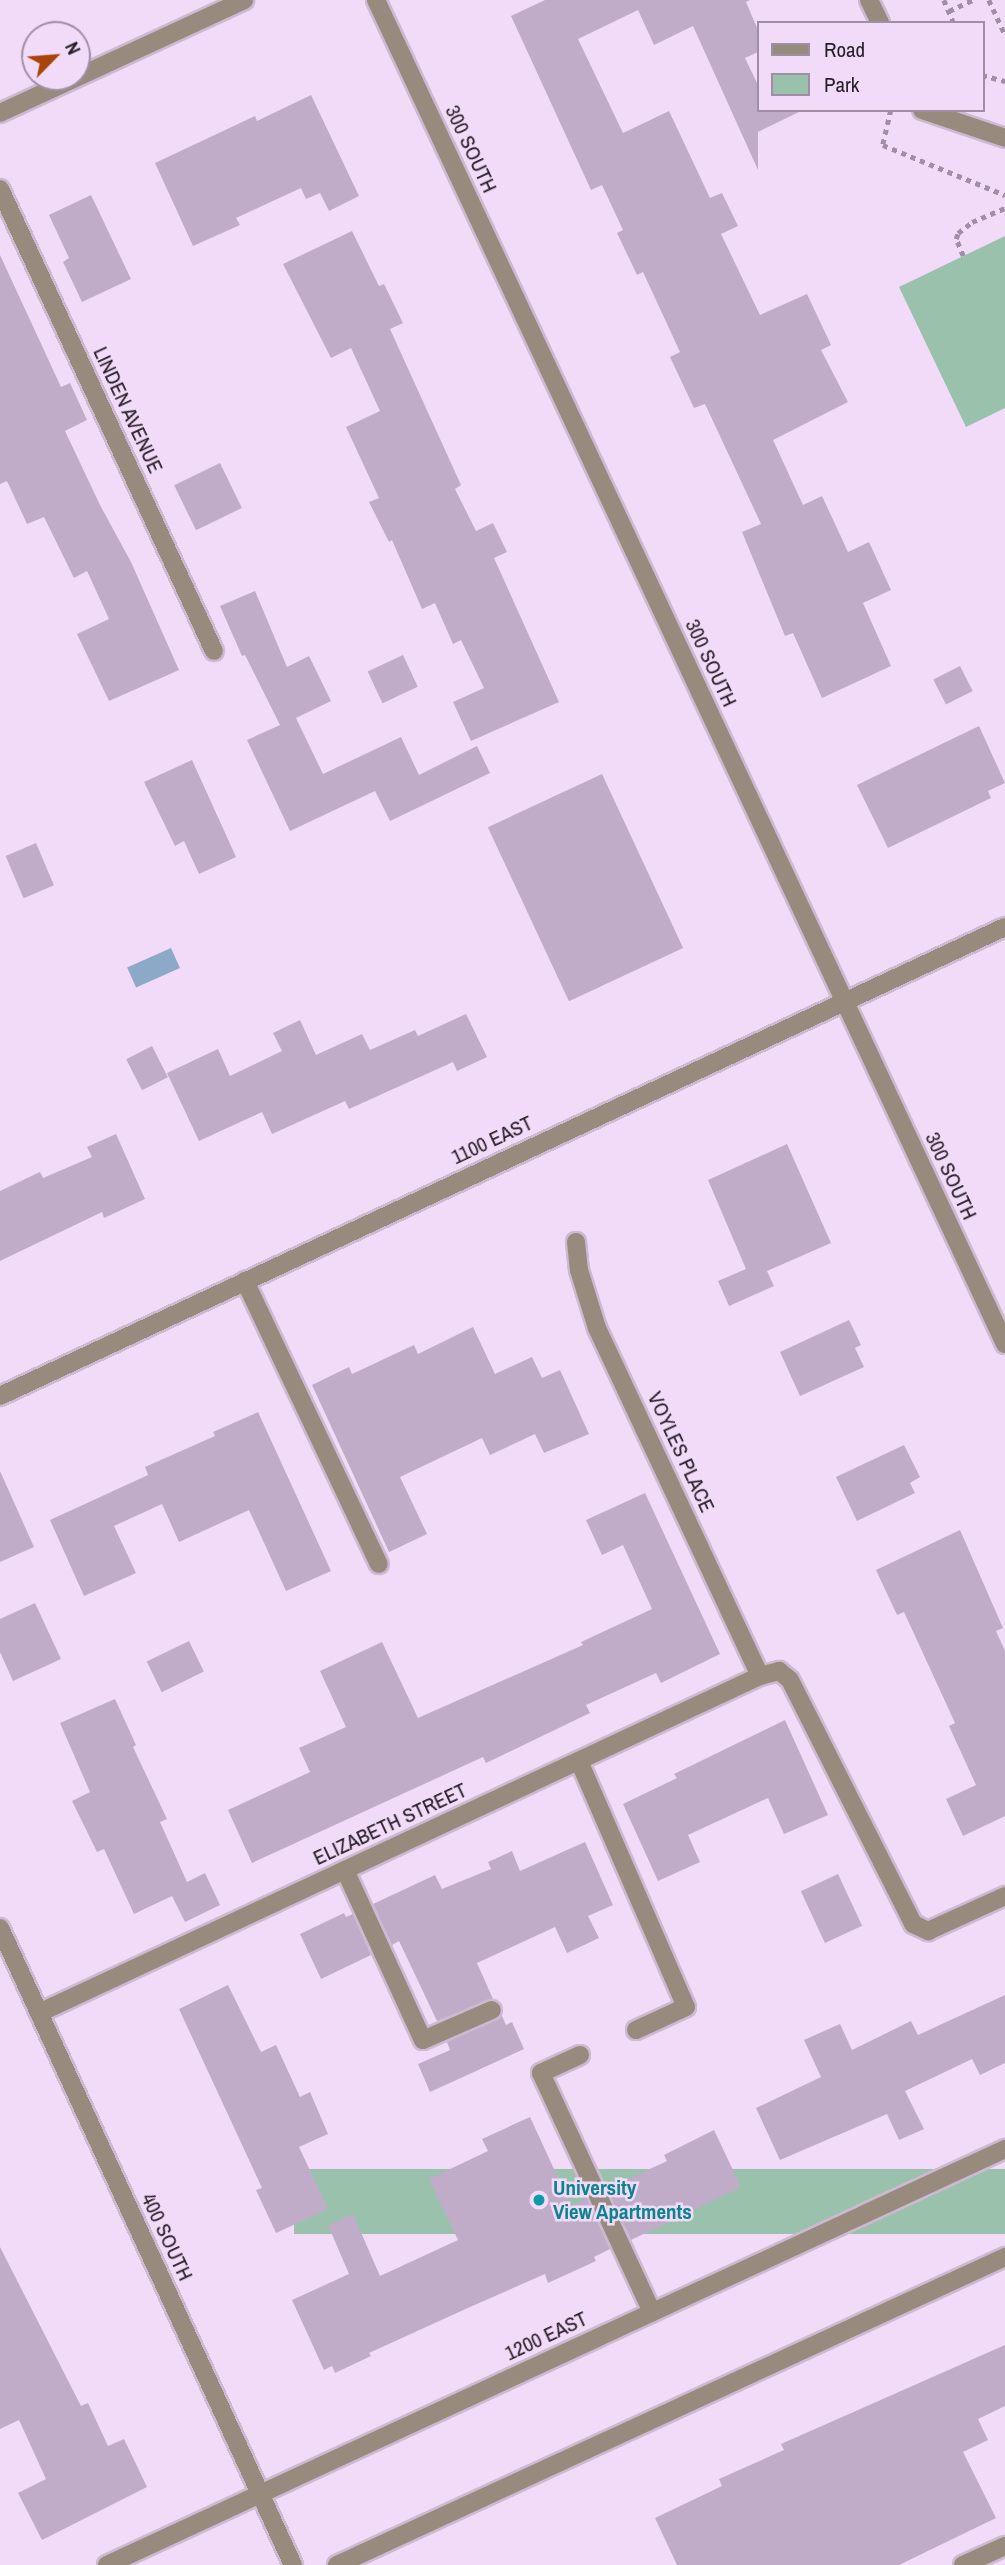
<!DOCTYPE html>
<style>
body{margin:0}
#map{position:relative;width:1005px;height:2565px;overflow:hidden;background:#f2dbf8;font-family:"Archivo Narrow",sans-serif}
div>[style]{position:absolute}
.green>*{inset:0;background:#9ac1ac;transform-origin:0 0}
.water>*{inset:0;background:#8ca9c8;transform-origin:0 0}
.building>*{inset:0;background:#c0acc9;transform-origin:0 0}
.path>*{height:4.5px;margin-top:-2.25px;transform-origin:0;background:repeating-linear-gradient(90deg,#a08fa4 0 5px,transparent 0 10px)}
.roads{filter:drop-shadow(2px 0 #cdb9d2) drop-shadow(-2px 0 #cdb9d2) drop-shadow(0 2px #cdb9d2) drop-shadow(0 -2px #cdb9d2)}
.minor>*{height:18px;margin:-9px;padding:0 9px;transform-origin:9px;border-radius:9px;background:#998a7e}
.dots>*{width:19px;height:19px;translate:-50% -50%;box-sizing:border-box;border:4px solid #f2dbf8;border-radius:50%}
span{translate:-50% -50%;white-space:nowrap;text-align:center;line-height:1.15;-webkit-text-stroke:5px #f2dbf8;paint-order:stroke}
.street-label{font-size:21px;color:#251d27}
.culture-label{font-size:21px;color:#0d838f;font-weight:700}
.left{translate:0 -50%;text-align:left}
.legend{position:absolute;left:757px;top:21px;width:228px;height:91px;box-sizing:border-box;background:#f2dbf8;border:2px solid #a08fa4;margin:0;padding:9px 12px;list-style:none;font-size:21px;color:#251d27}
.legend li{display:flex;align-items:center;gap:14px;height:35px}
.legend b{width:35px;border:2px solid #a08fa4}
.north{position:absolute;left:21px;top:21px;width:70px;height:70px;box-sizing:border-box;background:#f2dbf8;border:2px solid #a08fa4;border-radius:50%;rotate:65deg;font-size:19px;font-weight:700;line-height:28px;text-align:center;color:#251d27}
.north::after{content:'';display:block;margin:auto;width:24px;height:32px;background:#a84609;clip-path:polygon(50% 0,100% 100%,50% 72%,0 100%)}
</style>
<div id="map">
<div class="green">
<div style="clip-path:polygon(1005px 236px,1005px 408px,966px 427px,899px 287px)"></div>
<div style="left:1005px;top:2169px;width:65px;height:711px;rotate:90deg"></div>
</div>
<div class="water">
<div style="left:171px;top:948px;width:22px;height:48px;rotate:66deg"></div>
</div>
<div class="building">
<div style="clip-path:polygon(545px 0,750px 0,746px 2px,758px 30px,758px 52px,745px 58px,758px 85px,758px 110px,803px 110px,758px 132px,758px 170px,693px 26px,654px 45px,638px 10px,578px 39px,623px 133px,669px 111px,710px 198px,722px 193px,738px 226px,721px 234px,760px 315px,807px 294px,831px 345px,821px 350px,848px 402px,773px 440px,803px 505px,822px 496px,848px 552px,869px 542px,891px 590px,863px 603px,891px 666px,822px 698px,793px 633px,785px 636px,742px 532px,761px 524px,705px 404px,694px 408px,670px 357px,680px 352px,643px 272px,637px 275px,617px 233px,623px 230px,602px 185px,591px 190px,511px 16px)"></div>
<div style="clip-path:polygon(311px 95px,359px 196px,329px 211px,320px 193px,306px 199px,301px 188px,236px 218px,240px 225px,193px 246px,155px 163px,255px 116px,257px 121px)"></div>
<div style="clip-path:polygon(91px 195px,131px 279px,82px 302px,63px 262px,69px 258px,49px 215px)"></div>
<div style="clip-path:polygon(352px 231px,379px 286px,384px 284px,403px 323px,390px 329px,461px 485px,455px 489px,476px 531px,493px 523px,507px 552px,494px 558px,559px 702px,471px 741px,453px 702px,484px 688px,461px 640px,453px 644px,435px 603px,422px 609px,392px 540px,389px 542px,369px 502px,379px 498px,346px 427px,380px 411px,351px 348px,331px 358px,283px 264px)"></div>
<div style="clip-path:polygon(0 255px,61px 387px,70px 383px,87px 420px,65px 431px,100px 505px,131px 562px,179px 670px,109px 701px,77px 634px,109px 619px,87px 571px,74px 578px,44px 517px,27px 524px,7px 481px,0 484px)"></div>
<div style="left:220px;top:463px;width:50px;height:51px;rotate:64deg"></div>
<div style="clip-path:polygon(255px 591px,287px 667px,309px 656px,331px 701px,296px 718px,323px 774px,401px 737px,419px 775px,477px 746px,490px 773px,390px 821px,375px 791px,290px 831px,247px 740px,280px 725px,245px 655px,242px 656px,220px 606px)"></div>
<div style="left:403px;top:655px;width:35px;height:39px;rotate:65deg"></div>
<div style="left:960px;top:666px;width:28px;height:30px;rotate:63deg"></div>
<div style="clip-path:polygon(979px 726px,1005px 783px,988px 791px,991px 798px,888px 848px,857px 785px)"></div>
<div style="clip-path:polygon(192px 760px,236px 857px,199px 874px,184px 841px,175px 846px,144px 782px)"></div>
<div style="left:602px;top:774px;width:192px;height:126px;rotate:65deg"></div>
<div style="left:36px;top:843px;width:46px;height:33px;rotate:67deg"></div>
<div style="clip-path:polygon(466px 1014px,487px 1057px,457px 1071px,453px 1062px,349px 1109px,345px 1101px,272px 1134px,262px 1112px,199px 1141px,167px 1073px,218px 1049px,230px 1076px,282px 1051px,273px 1033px,300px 1020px,316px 1055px,362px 1034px,370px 1050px,415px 1030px,418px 1036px)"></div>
<div style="left:152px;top:1046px;width:35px;height:29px;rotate:63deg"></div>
<div style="clip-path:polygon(116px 1134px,145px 1199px,104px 1218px,102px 1212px,0 1261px,0 1191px,40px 1172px,43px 1178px,92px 1157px,87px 1147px)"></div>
<div style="clip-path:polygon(787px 1144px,831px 1243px,767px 1271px,774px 1286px,729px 1306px,718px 1281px,746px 1269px,708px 1180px)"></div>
<div style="clip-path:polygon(849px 1320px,861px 1345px,855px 1348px,864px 1367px,800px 1396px,780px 1352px)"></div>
<div style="clip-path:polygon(473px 1327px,495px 1374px,532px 1357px,542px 1378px,560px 1370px,589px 1434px,544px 1453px,535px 1434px,490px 1455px,482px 1438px,400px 1477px,427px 1534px,389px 1552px,312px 1385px,349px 1367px,352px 1374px,414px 1345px,418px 1354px)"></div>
<div style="clip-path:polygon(258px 1412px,331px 1571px,286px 1591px,249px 1510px,179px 1542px,162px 1504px,114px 1526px,136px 1573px,84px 1596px,50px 1520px,148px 1475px,145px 1467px,215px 1436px,213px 1432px)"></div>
<div style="clip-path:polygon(904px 1445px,920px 1477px,910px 1483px,915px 1493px,857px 1521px,836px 1477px)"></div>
<div style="clip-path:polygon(0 1471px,34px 1547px,0 1562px)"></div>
<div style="clip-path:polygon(645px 1493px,720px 1654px,661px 1683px,656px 1673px,586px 1705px,590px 1713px,486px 1763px,483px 1757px,252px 1863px,228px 1810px,310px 1772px,299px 1748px,346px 1727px,320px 1671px,382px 1642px,418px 1718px,583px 1645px,581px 1642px,652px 1609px,623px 1545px,602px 1555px,586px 1520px)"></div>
<div style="clip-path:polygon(960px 1530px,1003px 1628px,996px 1631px,1005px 1651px,1005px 1816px,963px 1836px,946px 1799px,976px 1785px,949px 1726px,955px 1723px,904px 1612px,897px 1615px,876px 1570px)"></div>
<div style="clip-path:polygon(35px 1603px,61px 1659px,13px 1681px,0 1652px,0 1619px)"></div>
<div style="left:189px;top:1641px;width:34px;height:47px;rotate:64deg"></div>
<div style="clip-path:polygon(115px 1699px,136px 1745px,133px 1747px,167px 1819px,160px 1822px,187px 1882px,205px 1873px,220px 1905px,185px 1922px,172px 1896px,134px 1914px,104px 1849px,97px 1852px,72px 1801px,90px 1792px,60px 1723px)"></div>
<div style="clip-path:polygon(785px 1720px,828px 1815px,784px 1834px,768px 1798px,688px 1835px,700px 1862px,658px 1881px,623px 1804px,677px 1778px,674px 1774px)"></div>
<div style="clip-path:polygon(585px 1842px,613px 1905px,588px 1916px,599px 1938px,567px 1953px,555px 1927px,477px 1963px,493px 1999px,437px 2021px,399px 1941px,392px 1945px,373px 1904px,435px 1875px,442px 1889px,491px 1869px,488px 1862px,512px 1851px,520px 1871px)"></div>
<div style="left:838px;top:1874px;width:57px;height:41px;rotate:65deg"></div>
<div style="clip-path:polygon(344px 1913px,346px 1917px,353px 1914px,371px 1955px,321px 1979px,300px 1934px)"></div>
<div style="clip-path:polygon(228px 1985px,261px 2052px,276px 2045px,300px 2097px,310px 2092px,328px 2134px,299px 2147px,328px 2209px,276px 2233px,256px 2190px,262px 2188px,179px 2009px)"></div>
<div style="clip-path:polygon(1005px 1995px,1005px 2063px,980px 2075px,972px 2059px,905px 2091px,924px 2129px,899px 2140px,887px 2114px,780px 2160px,756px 2108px,821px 2077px,804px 2040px,840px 2024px,852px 2050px,911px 2021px,918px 2035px)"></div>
<div style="clip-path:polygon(502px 2016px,506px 2025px,512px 2022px,524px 2049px,430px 2092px,418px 2064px,450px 2050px,447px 2042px)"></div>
<div style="clip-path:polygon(530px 2117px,571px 2206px,587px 2198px,610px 2249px,594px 2257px,596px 2261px,548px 2283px,545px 2274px,470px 2307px,369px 2353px,371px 2356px,335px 2373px,332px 2366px,324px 2370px,292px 2300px,349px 2274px,328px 2225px,353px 2214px,380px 2276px,458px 2240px,429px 2179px,488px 2151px,482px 2139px)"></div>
<div style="clip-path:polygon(714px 2130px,741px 2187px,631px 2240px,607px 2189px,667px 2161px,664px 2155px)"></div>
<div style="clip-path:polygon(0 2247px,81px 2406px,88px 2403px,108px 2446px,124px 2439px,147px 2487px,42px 2540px,18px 2493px,46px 2479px,19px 2420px,0 2429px)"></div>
<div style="clip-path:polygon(1005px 2345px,1005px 2406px,978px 2419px,988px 2440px,963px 2452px,996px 2518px,899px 2565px,677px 2565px,655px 2518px,722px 2486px,719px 2479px,784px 2450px,781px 2444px)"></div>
</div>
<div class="path">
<div style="left:944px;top:0;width:25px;rotate:67deg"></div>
<div style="left:989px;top:0;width:38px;rotate:65deg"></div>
<div style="left:949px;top:11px;width:26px;rotate:-25deg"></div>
<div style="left:982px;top:75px;width:24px;rotate:15deg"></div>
<div style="left:891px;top:110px;width:36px;rotate:103deg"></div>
<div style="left:883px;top:145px;width:132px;rotate:22.3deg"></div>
<div style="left:963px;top:256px;width:18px;rotate:-112deg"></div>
<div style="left:956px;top:239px;width:6px;rotate:-72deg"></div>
<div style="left:958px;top:233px;width:18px;rotate:-38deg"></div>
<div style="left:972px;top:222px;width:36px;rotate:-23deg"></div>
</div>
<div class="roads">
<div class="minor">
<div style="left:376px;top:0;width:1484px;rotate:64.92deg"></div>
<div style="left:869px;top:0;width:25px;rotate:64deg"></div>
<div style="left:922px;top:110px;width:88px;rotate:18.6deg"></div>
<div style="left:0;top:113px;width:269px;rotate:-24.8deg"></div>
<div style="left:0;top:189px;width:509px;rotate:65.15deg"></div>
<div style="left:576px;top:1242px;width:28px;rotate:84deg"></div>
<div style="left:579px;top:1270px;width:61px;rotate:72.8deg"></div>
<div style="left:597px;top:1328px;width:384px;rotate:64.9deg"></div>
<div style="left:245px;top:1281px;width:313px;rotate:64.7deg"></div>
<div style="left:0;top:1396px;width:1109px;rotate:-25.02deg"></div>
<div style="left:579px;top:1761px;width:268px;rotate:66.5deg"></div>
<div style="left:686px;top:2007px;width:55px;rotate:155.3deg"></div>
<div style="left:345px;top:1870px;width:187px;rotate:65.4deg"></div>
<div style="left:423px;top:2040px;width:75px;rotate:-23.5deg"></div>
<div style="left:0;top:1928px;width:701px;rotate:65.3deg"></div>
<div style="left:39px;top:2013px;width:796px;rotate:-25.05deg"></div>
<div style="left:760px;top:1676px;width:20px;rotate:-15deg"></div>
<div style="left:779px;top:1671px;width:14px;rotate:39deg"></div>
<div style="left:790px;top:1680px;width:273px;rotate:63.2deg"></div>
<div style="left:913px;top:1924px;width:17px;rotate:25deg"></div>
<div style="left:928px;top:1931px;width:85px;rotate:-24.4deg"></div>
<div style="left:580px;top:2055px;width:43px;rotate:155.2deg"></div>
<div style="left:541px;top:2073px;width:264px;rotate:65.1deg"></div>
<div style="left:107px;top:2565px;width:990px;rotate:-24.86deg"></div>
<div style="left:337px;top:2565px;width:736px;rotate:-24.75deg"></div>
<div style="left:963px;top:2565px;width:46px;rotate:-24.3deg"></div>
</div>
</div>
<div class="dots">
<div style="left:539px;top:2200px;background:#0f9aa8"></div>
</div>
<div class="street-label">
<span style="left:471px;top:149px;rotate:65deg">300 SOUTH</span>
<span style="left:128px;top:410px;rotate:65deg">LINDEN AVENUE</span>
<span style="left:711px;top:663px;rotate:65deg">300 SOUTH</span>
<span style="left:492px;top:1140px;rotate:-25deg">1100 EAST</span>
<span style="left:951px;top:1176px;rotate:65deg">300 SOUTH</span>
<span style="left:681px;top:1452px;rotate:65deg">VOYLES PLACE</span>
<span style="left:390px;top:1824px;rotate:-25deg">ELIZABETH STREET</span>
<span style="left:167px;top:2237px;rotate:65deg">400 SOUTH</span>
<span style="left:546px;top:2336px;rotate:-25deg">1200 EAST</span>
</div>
<div class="culture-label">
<span class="left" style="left:553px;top:2200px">University<br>View Apartments</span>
</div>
<ul class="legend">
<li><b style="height:9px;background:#998a7e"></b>Road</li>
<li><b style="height:19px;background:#9ac1ac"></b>Park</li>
</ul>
<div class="north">N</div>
</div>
